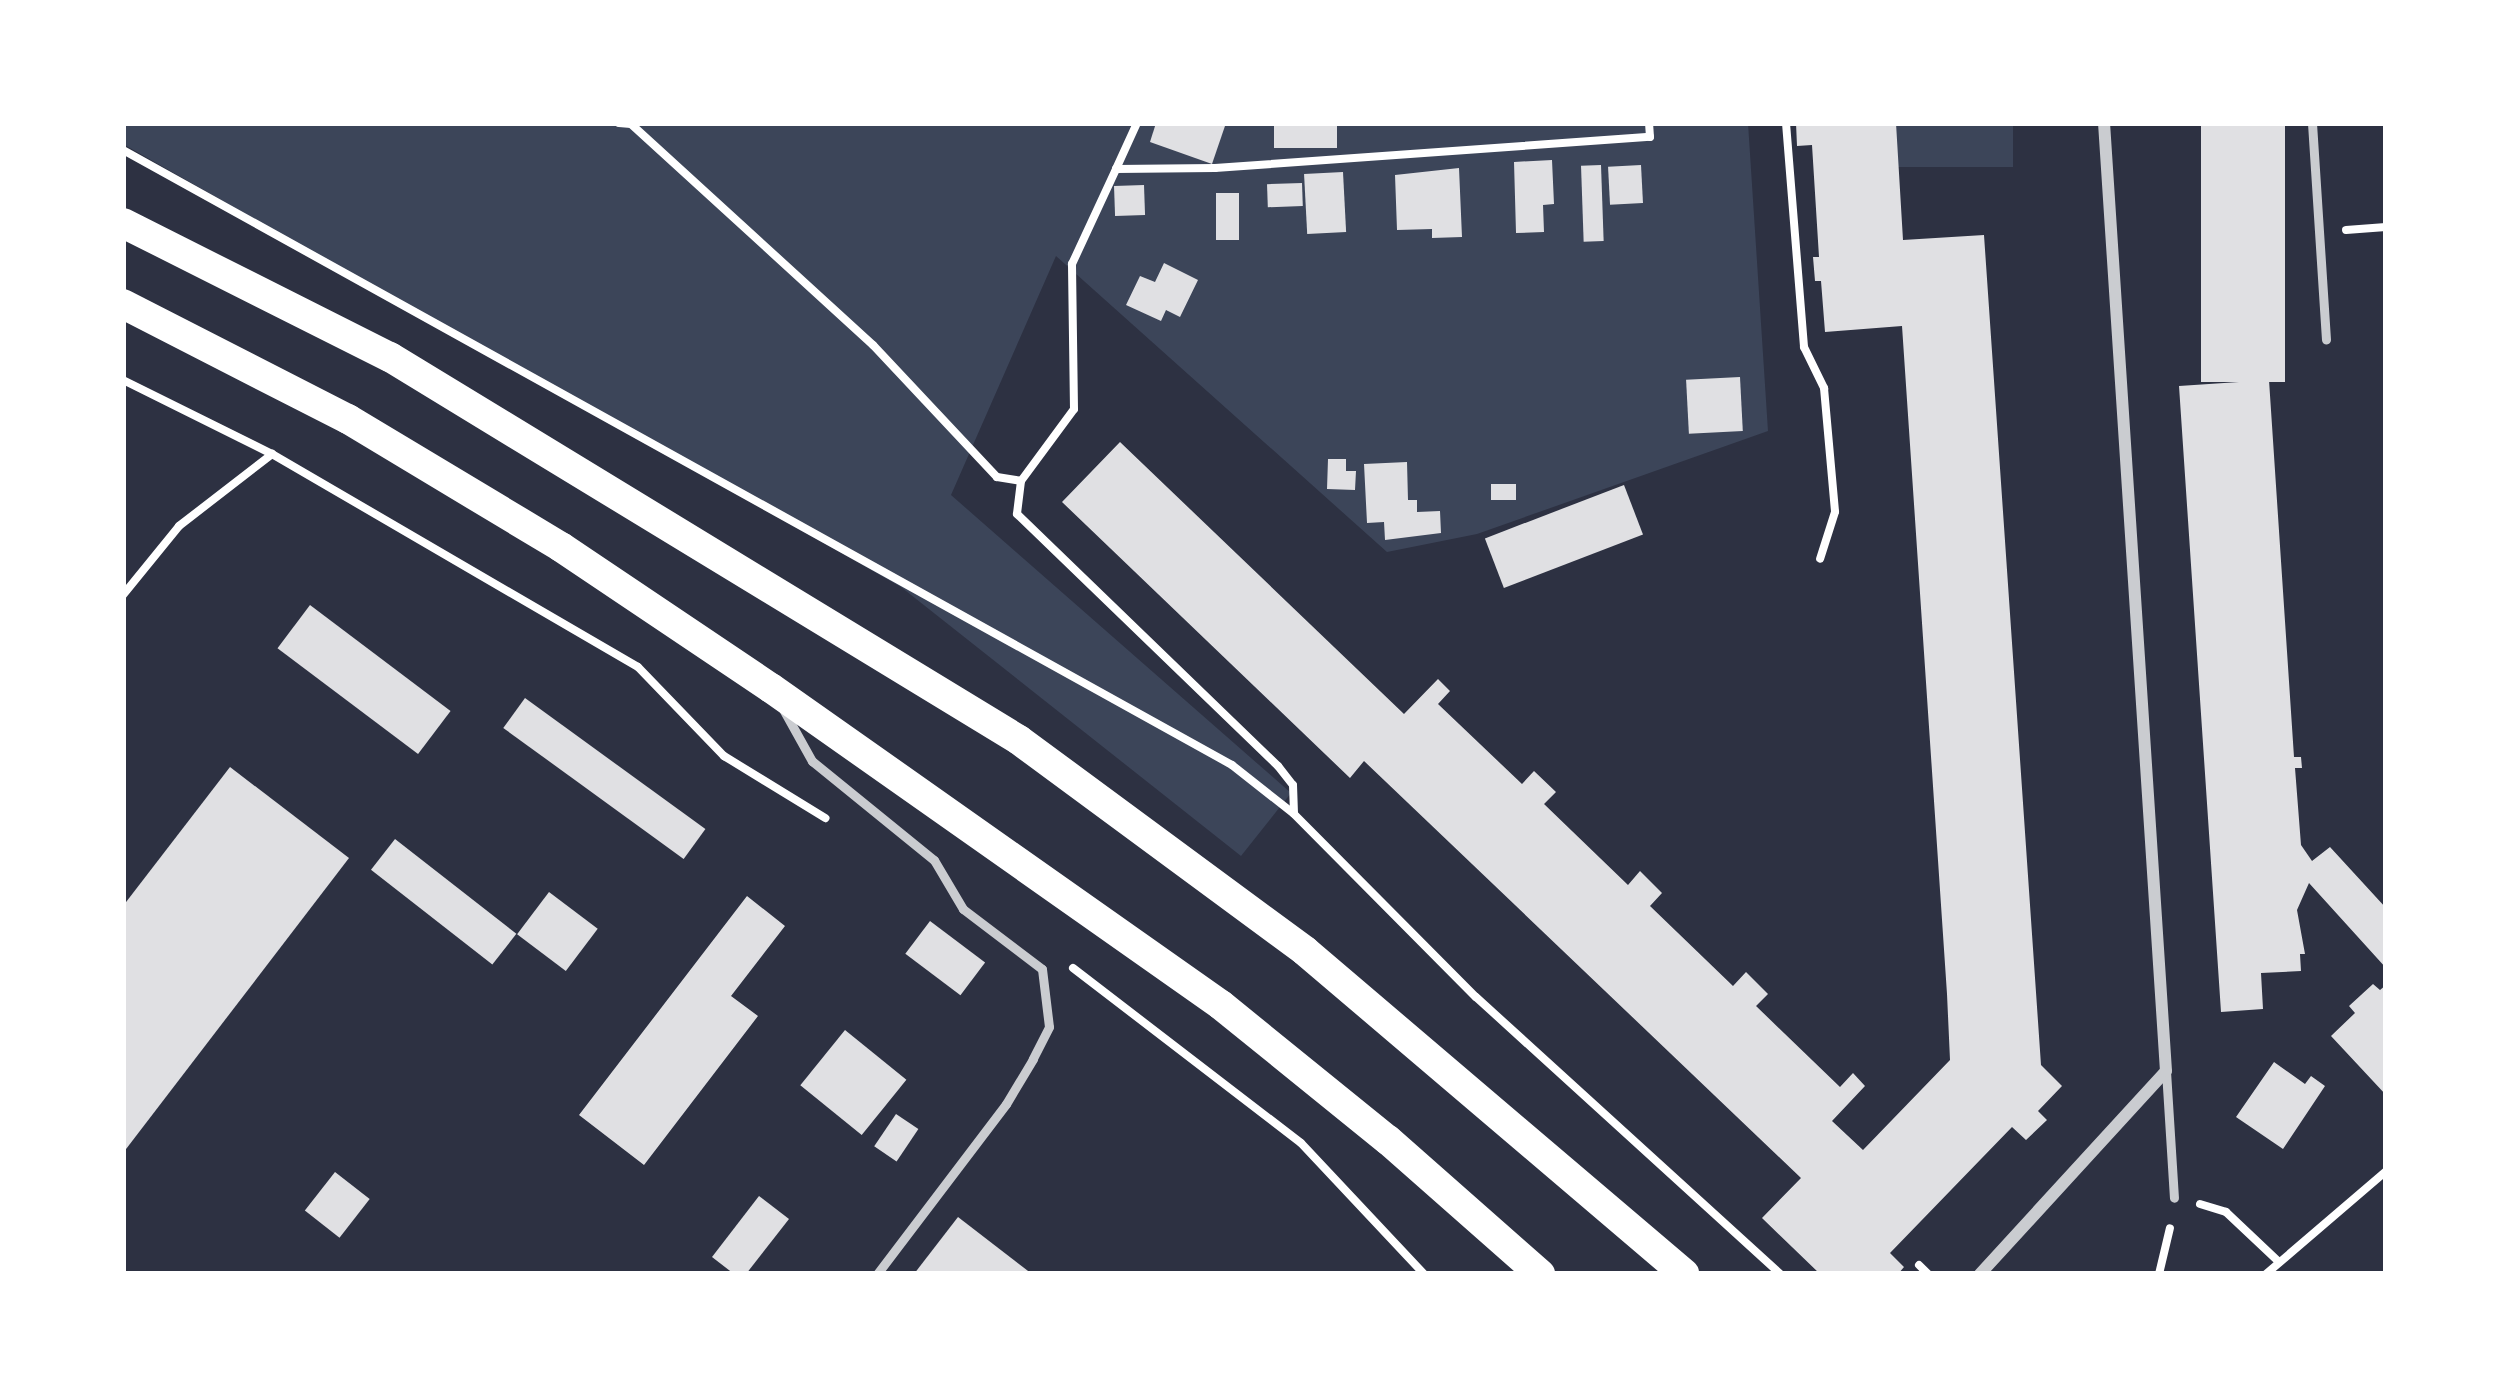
<!DOCTYPE html>
<style>
body{margin:0}
#map{position:relative;width:2509px;height:1397px;overflow:hidden;background:#2d3142;font-family:Inter,sans-serif}
div>[style]{position:absolute}
.green>*{inset:0;background:#3c4559;transform-origin:0 0}
.building>*{inset:0;background:#e0e0e3;transform-origin:0 0}
.path>*{height:8px;margin:-4px;padding:0 4px;transform-origin:4px;border-radius:4px;background:#fff}
.service>*{height:9px;margin:-4.5px;padding:0 4.5px;transform-origin:4.5px;border-radius:4.5px;background:#caccd0}
.minor>*{height:12px;margin:-6px;padding:0 6px;transform-origin:6px;border-radius:6px;background:#caccd0}
.primary>*{height:30px;margin:-15px;padding:0 15px;transform-origin:15px;border-radius:15px;background:#fff}
span{translate:-50% -50%;white-space:nowrap;text-align:center;line-height:1.15;-webkit-text-stroke:12px #fff;paint-order:stroke}
.frame{position:absolute;inset:0;border:126px solid #fff;pointer-events:none}
</style>
<div id="map">
<div class="green">
<div style="clip-path:polygon(123px 123px,1748px 123px,1768px 431px,1477px 534px,1387px 552px,1056px 256px,951px 495px,1291px 793px,1241px 856px,901px 587px,123px 144px)"></div>
<div style="left:1896px;top:123px;width:117px;height:44px"></div>
</div>
<div class="building">
<div style="clip-path:polygon(1156px 123px,1226px 123px,1212px 164px,1150px 142px)"></div>
<div style="left:1274px;top:123px;width:63px;height:25px"></div>
<div style="clip-path:polygon(1796px 123px,1896px 123px,1903px 240px,1984px 235px,2041px 1065px,2062px 1086px,2038px 1111px,2047px 1120px,2026px 1140px,2012px 1127px,1890px 1253px,1904px 1267px,1898px 1274px,1820px 1274px,1762px 1218px,1801px 1178px,1364px 761px,1350px 778px,1062px 502px,1120px 442px,1404px 714px,1438px 679px,1450px 691px,1438px 704px,1522px 784px,1534px 771px,1556px 792px,1544px 804px,1628px 885px,1640px 871px,1662px 893px,1650px 906px,1733px 986px,1746px 972px,1768px 994px,1756px 1006px,1840px 1087px,1853px 1073px,1865px 1086px,1832px 1121px,1863px 1150px,1950px 1060px,1947px 994px,1902px 326px,1825px 332px,1821px 281px,1815px 281px,1813px 257px,1819px 257px,1812px 145px,1797px 146px)"></div>
<div style="left:2201px;top:123px;width:84px;height:259px"></div>
<div style="clip-path:polygon(1552px 160px,1554px 204px,1543px 205px,1544px 232px,1516px 233px,1514px 162px)"></div>
<div style="left:1601px;top:165px;width:76px;height:20px;rotate:88deg"></div>
<div style="left:1641px;top:165px;width:38px;height:33px;rotate:87deg"></div>
<div style="clip-path:polygon(1459px 168px,1462px 237px,1432px 238px,1432px 229px,1397px 230px,1395px 175px)"></div>
<div style="left:1343px;top:172px;width:60px;height:39px;rotate:87deg"></div>
<div style="left:1302px;top:183px;width:23px;height:35px;rotate:88deg"></div>
<div style="left:1144px;top:185px;width:30px;height:30px;rotate:88deg"></div>
<div style="left:1216px;top:193px;width:23px;height:47px"></div>
<div style="clip-path:polygon(1164px 263px,1198px 280px,1180px 317px,1166px 310px,1161px 321px,1126px 305px,1140px 276px,1155px 282px)"></div>
<div style="left:1740px;top:377px;width:54px;height:54px;rotate:87deg"></div>
<div style="clip-path:polygon(2269px 380px,2294px 757px,2301px 757px,2302px 768px,2295px 768px,2301px 845px,2312px 861px,2330px 847px,2386px 908px,2386px 968px,2309px 883px,2297px 910px,2305px 954px,2300px 954px,2301px 971px,2261px 973px,2263px 1009px,2221px 1012px,2179px 386px)"></div>
<div style="clip-path:polygon(1328px 459px,1346px 459px,1346px 471px,1356px 471px,1355px 490px,1327px 489px)"></div>
<div style="clip-path:polygon(1407px 462px,1408px 500px,1417px 500px,1417px 512px,1440px 511px,1441px 533px,1385px 540px,1384px 522px,1367px 523px,1364px 464px)"></div>
<div style="left:1516px;top:484px;width:16px;height:25px;rotate:90deg"></div>
<div style="left:1624px;top:485px;width:53px;height:149px;rotate:69deg"></div>
<div style="left:310px;top:605px;width:176px;height:54px;rotate:37deg"></div>
<div style="left:525px;top:698px;width:223px;height:37px;rotate:36deg"></div>
<div style="clip-path:polygon(230px 767px,349px 858px,123px 1153px,123px 906px)"></div>
<div style="left:395px;top:839px;width:154px;height:39px;rotate:38deg"></div>
<div style="left:549px;top:892px;width:61px;height:53px;rotate:37deg"></div>
<div style="clip-path:polygon(747px 896px,785px 926px,731px 996px,758px 1016px,644px 1165px,579px 1115px)"></div>
<div style="left:930px;top:921px;width:69px;height:41px;rotate:37deg"></div>
<div style="clip-path:polygon(2373px 984px,2380px 990px,2386px 985px,2386px 1095px,2331px 1036px,2355px 1013px,2349px 1006px)"></div>
<div style="left:845px;top:1030px;width:79px;height:71px;rotate:39deg"></div>
<div style="clip-path:polygon(2274px 1062px,2305px 1084px,2311px 1076px,2325px 1086px,2283px 1149px,2236px 1117px)"></div>
<div style="left:896px;top:1114px;width:27px;height:39px;rotate:34deg"></div>
<div style="left:335px;top:1172px;width:44px;height:49px;rotate:38deg"></div>
<div style="clip-path:polygon(759px 1196px,789px 1219px,746px 1274px,734px 1274px,712px 1257px)"></div>
<div style="clip-path:polygon(958px 1217px,1032px 1274px,914px 1274px)"></div>
</div>
<div class="path">
<div style="left:619px;top:123px;width:12px;rotate:5deg"></div>
<div style="left:631px;top:124px;width:328px;rotate:42.4deg"></div>
<div style="left:873px;top:345px;width:181px;rotate:46.8deg"></div>
<div style="left:997px;top:477px;width:24px;rotate:9deg"></div>
<div style="left:1021px;top:481px;width:89px;rotate:-53.6deg"></div>
<div style="left:1074px;top:409px;width:145px;rotate:-90.8deg"></div>
<div style="left:1072px;top:264px;width:105px;rotate:-65.1deg"></div>
<div style="left:1116px;top:169px;width:99px;rotate:-0.6deg"></div>
<div style="left:1215px;top:168px;width:436px;rotate:-4.1deg"></div>
<div style="left:1650px;top:137px;width:14px;rotate:-94deg"></div>
<div style="left:1786px;top:123px;width:225px;rotate:85.4deg"></div>
<div style="left:1804px;top:347px;width:46px;rotate:64deg"></div>
<div style="left:1824px;top:388px;width:124px;rotate:84.9deg"></div>
<div style="left:1835px;top:512px;width:49px;rotate:107.7deg"></div>
<div style="left:123px;top:150px;width:1268px;rotate:29.01deg"></div>
<div style="left:1232px;top:765px;width:79px;rotate:38.3deg"></div>
<div style="left:1294px;top:814px;width:258px;rotate:45.2deg"></div>
<div style="left:1476px;top:997px;width:411px;rotate:42.3deg"></div>
<div style="left:1116px;top:169px;width:51px;rotate:-65.5deg"></div>
<div style="left:2346px;top:230px;width:40px;rotate:-4.3deg"></div>
<div style="left:123px;top:380px;width:166px;rotate:26.4deg"></div>
<div style="left:272px;top:454px;width:423px;rotate:30.2deg"></div>
<div style="left:638px;top:667px;width:124px;rotate:46deg"></div>
<div style="left:724px;top:756px;width:119px;rotate:31.5deg"></div>
<div style="left:1021px;top:481px;width:33px;rotate:97deg"></div>
<div style="left:1017px;top:514px;width:363px;rotate:44deg"></div>
<div style="left:1278px;top:766px;width:24px;rotate:52deg"></div>
<div style="left:1293px;top:785px;width:28px;rotate:88deg"></div>
<div style="left:123px;top:595px;width:89px;rotate:-50.9deg"></div>
<div style="left:179px;top:526px;width:118px;rotate:-37.7deg"></div>
<div style="left:1073px;top:968px;width:287px;rotate:37.5deg"></div>
<div style="left:1301px;top:1143px;width:180px;rotate:46.8deg"></div>
<div style="left:2200px;top:1204px;width:27px;rotate:17deg"></div>
<div style="left:2226px;top:1212px;width:73px;rotate:43.3deg"></div>
<div style="left:1919px;top:1265px;width:13px;rotate:45deg"></div>
<div style="left:2159px;top:1274px;width:47px;rotate:-76.6deg"></div>
<div style="left:2266px;top:1274px;width:158px;rotate:-40.6deg"></div>
</div>
<div class="service">
<div style="left:2312px;top:123px;width:217px;rotate:86.3deg"></div>
<div style="left:783px;top:709px;width:60px;rotate:60.9deg"></div>
<div style="left:812px;top:761px;width:157px;rotate:39.1deg"></div>
<div style="left:934px;top:860px;width:57px;rotate:59.4deg"></div>
<div style="left:963px;top:909px;width:99px;rotate:37.2deg"></div>
<div style="left:1042px;top:969px;width:58px;rotate:83.1deg"></div>
<div style="left:1049px;top:1027px;width:36px;rotate:117deg"></div>
<div style="left:1033px;top:1059px;width:52px;rotate:121deg"></div>
<div style="left:1006px;top:1104px;width:213px;rotate:127.2deg"></div>
<div style="left:2166px;top:1071px;width:127px;rotate:86.4deg"></div>
</div>
<div class="minor">
<div style="left:1980px;top:1274px;width:275px;rotate:-47.5deg"></div>
<div style="left:2166px;top:1071px;width:950px;rotate:-93.74deg"></div>
</div>
<div class="primary">
<div style="left:123px;top:223px;width:299px;rotate:26.7deg"></div>
<div style="left:390px;top:357px;width:736px;rotate:31.34deg"></div>
<div style="left:1019px;top:740px;width:355px;rotate:36.4deg"></div>
<div style="left:1305px;top:951px;width:498px;rotate:40.4deg"></div>
<div style="left:123px;top:304px;width:253px;rotate:27.1deg"></div>
<div style="left:348px;top:419px;width:249px;rotate:31deg"></div>
<div style="left:561px;top:547px;width:253px;rotate:33.9deg"></div>
<div style="left:771px;top:688px;width:550px;rotate:35.16deg"></div>
<div style="left:1221px;top:1005px;width:215px;rotate:39deg"></div>
<div style="left:1388px;top:1140px;width:203px;rotate:41.4deg"></div>
</div>
<div class="frame"></div>
</div>
